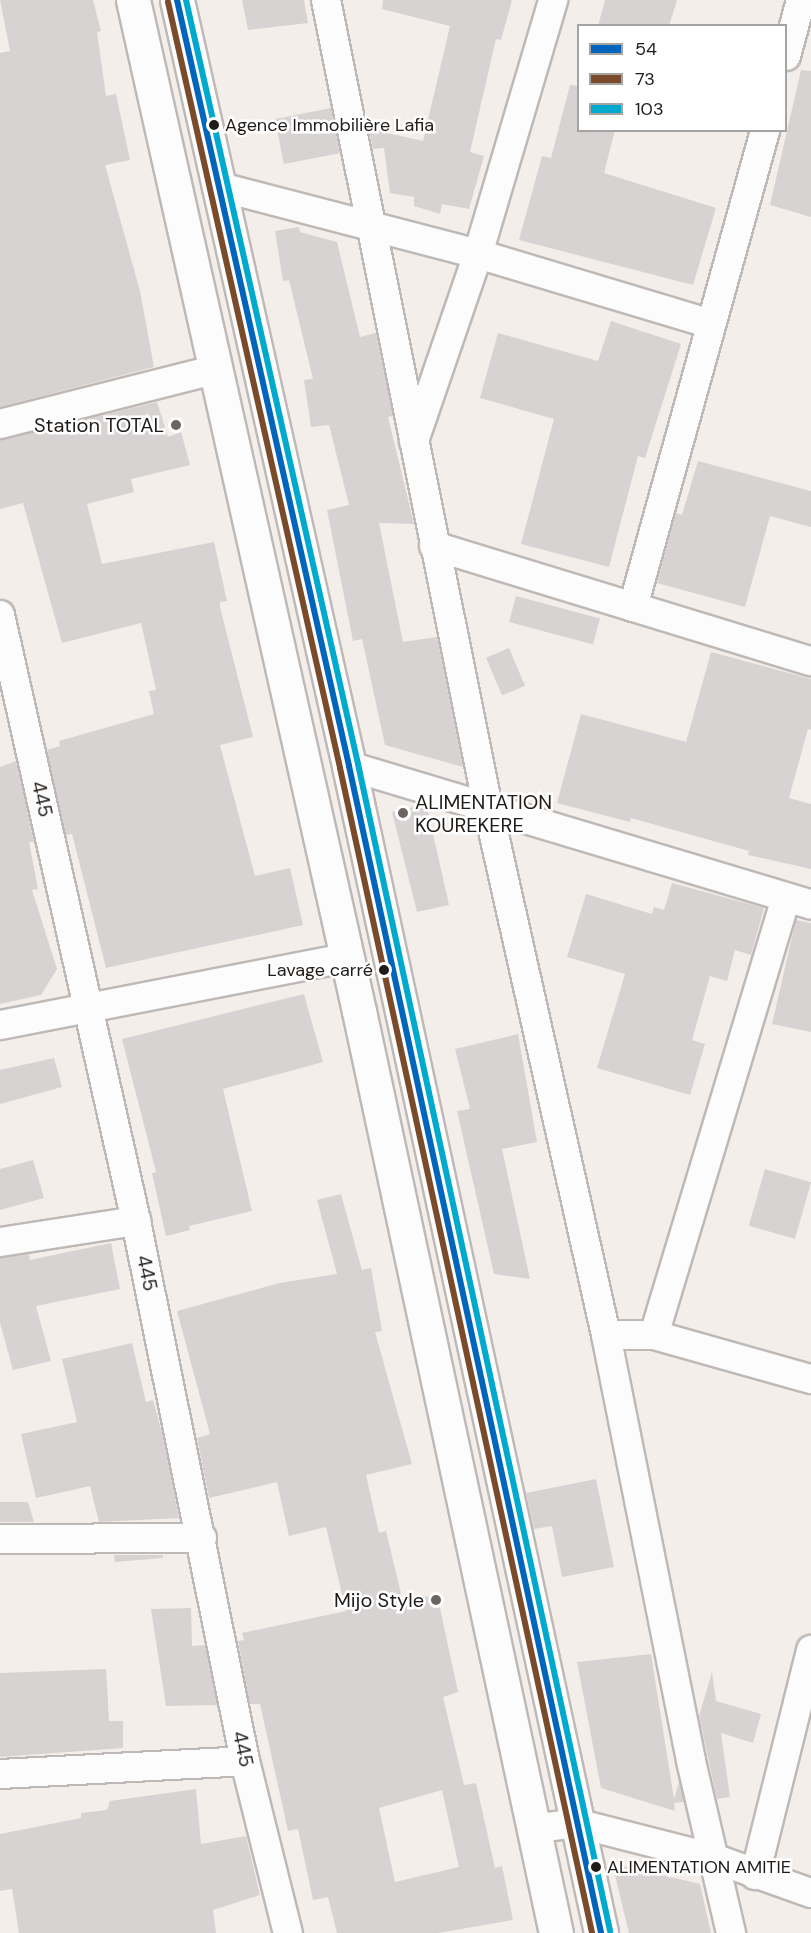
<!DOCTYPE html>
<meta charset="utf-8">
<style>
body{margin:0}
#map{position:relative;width:811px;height:1933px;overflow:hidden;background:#f4eeea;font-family:"DM Sans",sans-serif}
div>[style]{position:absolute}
.building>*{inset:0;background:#d7d3d3;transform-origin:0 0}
.roads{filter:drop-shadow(2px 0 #beb9b6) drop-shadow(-2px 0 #beb9b6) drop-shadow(0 2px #beb9b6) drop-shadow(0 -2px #beb9b6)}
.minor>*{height:28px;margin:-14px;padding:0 14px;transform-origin:14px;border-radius:14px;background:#fdfcfc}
.secondary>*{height:33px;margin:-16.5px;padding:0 16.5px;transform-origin:16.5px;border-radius:16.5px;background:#fdfcfc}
.bus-1>*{height:6px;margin:-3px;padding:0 3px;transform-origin:3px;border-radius:3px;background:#0065bd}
.bus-2>*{height:6px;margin:-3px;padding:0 3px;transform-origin:3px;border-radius:3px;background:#7a4b2a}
.bus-3>*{height:6px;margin:-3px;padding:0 3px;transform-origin:3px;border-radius:3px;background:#00a9ce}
.dots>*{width:16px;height:16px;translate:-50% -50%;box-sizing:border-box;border:3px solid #fff;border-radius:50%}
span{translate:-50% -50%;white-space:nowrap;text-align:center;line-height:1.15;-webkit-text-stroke:5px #fff;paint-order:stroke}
.bus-label{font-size:18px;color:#1f1b18}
.left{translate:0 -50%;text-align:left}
.right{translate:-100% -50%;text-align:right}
.poi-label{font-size:20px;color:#1f1b18}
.street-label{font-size:20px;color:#1f1b18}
.legend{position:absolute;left:577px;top:24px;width:210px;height:108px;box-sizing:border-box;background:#fff;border:2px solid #a5a4a3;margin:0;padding:8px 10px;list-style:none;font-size:18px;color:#1f1b18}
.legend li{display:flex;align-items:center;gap:12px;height:30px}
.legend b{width:30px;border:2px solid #a5a4a3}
</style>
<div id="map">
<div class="building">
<div style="clip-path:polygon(0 0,93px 0,101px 31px,97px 32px,106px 96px,116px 94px,130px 160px,105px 165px,140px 291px,154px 367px,0 407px,0 53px,10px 51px)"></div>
<div style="clip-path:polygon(242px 0,304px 0,308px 23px,248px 30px)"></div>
<div style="clip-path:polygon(383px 0,512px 0,501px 40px,496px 39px,470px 152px,484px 156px,469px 209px,442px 204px,440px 214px,414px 206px,414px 197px,390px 193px,384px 148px,373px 149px,369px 129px,423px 141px,450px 26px,382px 9px)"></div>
<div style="clip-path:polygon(605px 0,677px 0,669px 26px,598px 26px)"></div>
<div style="clip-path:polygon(801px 70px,811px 71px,811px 217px,770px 205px)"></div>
<div style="clip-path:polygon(570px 85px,579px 86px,579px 130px,615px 130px,604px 173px,716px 208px,693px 285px,519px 240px,542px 156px,551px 158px)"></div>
<div style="left:331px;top:108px;width:46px;height:57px;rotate:79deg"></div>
<div style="clip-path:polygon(299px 227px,300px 232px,337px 242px,360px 337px,376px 333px,393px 416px,388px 417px,414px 524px,379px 523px,403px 642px,437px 637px,463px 767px,385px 745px,362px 639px,353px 641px,327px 510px,349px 505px,329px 425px,311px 427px,304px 380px,313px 379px,289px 280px,283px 281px,275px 231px)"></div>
<div style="clip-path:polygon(611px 321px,681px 344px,645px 458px,638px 456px,609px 567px,521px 544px,554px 419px,480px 398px,498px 333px,598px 361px)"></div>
<div style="clip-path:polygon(157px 402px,168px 437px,181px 432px,190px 465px,131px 479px,134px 492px,87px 504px,102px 564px,214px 542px,227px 601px,220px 602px,220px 607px,253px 737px,220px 745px,255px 876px,290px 868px,303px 925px,106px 968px,72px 834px,66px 835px,47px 750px,60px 746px,59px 741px,154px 714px,149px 691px,156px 690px,141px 623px,62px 643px,23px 503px,0 509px,0 440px)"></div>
<div style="clip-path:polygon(698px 461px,811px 491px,811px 527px,770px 516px,745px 607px,657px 583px,676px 513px,682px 515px)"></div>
<div style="left:516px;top:596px;width:87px;height:27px;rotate:15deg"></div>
<div style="left:509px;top:648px;width:41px;height:25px;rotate:67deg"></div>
<div style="clip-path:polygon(711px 652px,811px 679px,811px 730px,808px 729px,789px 798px,811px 804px,811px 869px,748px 855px,749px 851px,631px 818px,630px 822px,557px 803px,581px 714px,686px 742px)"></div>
<div style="clip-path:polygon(16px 761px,34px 842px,29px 842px,38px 889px,32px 890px,57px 969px,41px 995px,0 1004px,0 767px)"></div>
<div style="clip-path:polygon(422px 805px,427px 807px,449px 905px,417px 912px,392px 812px)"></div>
<div style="clip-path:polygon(672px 883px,764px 908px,751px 955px,735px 950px,727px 981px,710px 976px,692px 1040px,705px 1044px,690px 1095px,597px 1068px,625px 974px,567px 957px,586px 894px,652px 914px,654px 907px,664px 910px)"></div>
<div style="clip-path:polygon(796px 920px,811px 923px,811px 1032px,772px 1024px)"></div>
<div style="clip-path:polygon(304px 994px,323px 1062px,223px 1089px,252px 1211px,189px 1226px,190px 1230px,166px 1236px,152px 1173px,156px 1172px,122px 1039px)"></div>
<div style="clip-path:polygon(518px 1034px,537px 1142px,502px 1149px,530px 1279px,494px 1274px,457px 1111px,470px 1109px,455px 1049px)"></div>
<div style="clip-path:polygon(54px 1058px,62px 1087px,0 1104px,0 1070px)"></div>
<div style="clip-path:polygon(33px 1160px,44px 1198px,0 1210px,0 1169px)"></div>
<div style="left:765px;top:1169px;width:48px;height:59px;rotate:16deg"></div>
<div style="clip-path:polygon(evenodd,341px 1194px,362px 1270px,371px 1268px,382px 1331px,375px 1332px,412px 1464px,366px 1475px,379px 1533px,386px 1531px,403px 1602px,437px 1594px,458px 1692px,443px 1697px,464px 1785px,476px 1783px,495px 1868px,502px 1866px,513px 1920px,438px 1933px,337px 1933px,328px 1897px,313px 1900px,298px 1829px,288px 1831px,260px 1704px,250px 1704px,238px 1641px,244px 1640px,242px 1633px,346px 1611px,326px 1527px,289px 1536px,277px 1482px,209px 1498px,197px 1438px,210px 1434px,177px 1311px,280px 1283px,337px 1274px,317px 1200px,341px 1194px,442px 1790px,459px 1867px,395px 1882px,379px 1808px,442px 1790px)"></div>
<div style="clip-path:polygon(111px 1243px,120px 1289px,36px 1306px,51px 1361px,13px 1370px,0 1323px,0 1258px,29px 1254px,30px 1260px)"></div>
<div style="clip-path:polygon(132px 1343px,146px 1402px,153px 1400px,162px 1433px,179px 1518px,99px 1522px,90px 1486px,36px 1498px,21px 1434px,77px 1422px,62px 1359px)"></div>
<div style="clip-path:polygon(596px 1479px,614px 1567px,562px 1577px,552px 1526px,534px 1529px,526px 1493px)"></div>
<div style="clip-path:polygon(0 1502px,28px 1502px,34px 1522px,0 1522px)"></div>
<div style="clip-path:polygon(114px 1555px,163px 1555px,163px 1558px,115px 1562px)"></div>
<div style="clip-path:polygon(191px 1608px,192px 1646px,205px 1645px,217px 1705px,166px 1706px,151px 1609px)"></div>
<div style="clip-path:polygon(651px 1654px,674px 1799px,679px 1782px,684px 1802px,674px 1803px,675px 1811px,601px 1788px,577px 1662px)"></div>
<div style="clip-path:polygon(106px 1669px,109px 1721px,123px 1721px,123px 1748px,0 1757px,0 1673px)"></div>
<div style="clip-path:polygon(712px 1672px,716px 1701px,761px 1714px,753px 1743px,721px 1733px,730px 1797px,717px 1799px,699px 1716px)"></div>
<div style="clip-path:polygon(196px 1789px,201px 1844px,246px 1836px,260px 1895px,213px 1910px,216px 1933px,19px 1933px,12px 1889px,0 1891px,0 1834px,81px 1818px,81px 1813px,107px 1810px,110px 1801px)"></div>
<div style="clip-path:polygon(612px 1863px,700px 1884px,711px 1933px,629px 1933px)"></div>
</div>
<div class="roads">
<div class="minor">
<div style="left:326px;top:0;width:824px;rotate:78.66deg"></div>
<div style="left:488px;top:808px;width:540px;rotate:77.38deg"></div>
<div style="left:606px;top:1335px;width:434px;rotate:78.7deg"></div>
<div style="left:691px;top:1761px;width:177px;rotate:76.9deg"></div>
<div style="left:786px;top:56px;width:58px;rotate:-75deg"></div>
<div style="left:217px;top:186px;width:270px;rotate:14.6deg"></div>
<div style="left:478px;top:254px;width:243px;rotate:16.7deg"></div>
<div style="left:0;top:424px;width:221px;rotate:-14.2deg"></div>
<div style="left:414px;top:441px;width:198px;rotate:-71.1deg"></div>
<div style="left:478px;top:254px;width:265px;rotate:-73.5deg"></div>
<div style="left:434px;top:546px;width:394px;rotate:17deg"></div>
<div style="left:633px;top:607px;width:495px;rotate:-74.5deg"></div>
<div style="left:0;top:615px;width:621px;rotate:77.35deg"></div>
<div style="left:136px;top:1221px;width:551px;rotate:78.59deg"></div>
<div style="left:245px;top:1761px;width:177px;rotate:76deg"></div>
<div style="left:349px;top:766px;width:482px;rotate:16.7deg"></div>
<div style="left:0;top:1025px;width:352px;rotate:-11deg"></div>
<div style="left:0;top:1242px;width:138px;rotate:-8.8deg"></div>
<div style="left:606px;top:1335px;width:48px"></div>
<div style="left:654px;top:1335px;width:163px;rotate:15.7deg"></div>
<div style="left:654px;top:1335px;width:457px;rotate:-73.2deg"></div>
<div style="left:0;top:1539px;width:202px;rotate:-0.3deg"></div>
<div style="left:0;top:1774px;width:245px;rotate:-3deg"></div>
<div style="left:532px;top:1829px;width:44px;rotate:-7.8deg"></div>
<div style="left:576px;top:1823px;width:141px;rotate:14.3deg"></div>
<div style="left:713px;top:1858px;width:104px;rotate:19.7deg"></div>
<div style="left:755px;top:1875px;width:232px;rotate:-76deg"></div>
</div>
<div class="secondary">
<div style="left:133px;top:0;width:1036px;rotate:77.4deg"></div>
<div style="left:359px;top:1011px;width:943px;rotate:77.94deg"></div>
<div style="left:177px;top:0;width:785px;rotate:77.34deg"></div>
<div style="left:349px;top:766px;width:1194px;rotate:77.81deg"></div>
</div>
</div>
<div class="bus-1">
<div style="left:177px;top:0;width:785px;rotate:77.34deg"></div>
<div style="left:349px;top:766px;width:1194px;rotate:77.81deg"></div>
</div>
<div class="bus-2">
<div style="left:168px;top:2px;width:785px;rotate:77.34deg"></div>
<div style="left:340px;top:768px;width:1192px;rotate:77.79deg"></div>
</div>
<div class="bus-3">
<div style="left:186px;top:0;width:783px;rotate:77.31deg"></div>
<div style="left:358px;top:764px;width:1194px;rotate:77.81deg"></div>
</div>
<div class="dots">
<div style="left:214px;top:125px;background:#1f1b18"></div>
<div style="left:176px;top:425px;background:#6a6562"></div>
<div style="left:403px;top:813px;background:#6a6562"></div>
<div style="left:384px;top:970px;background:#1f1b18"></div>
<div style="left:436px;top:1600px;background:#6a6562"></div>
<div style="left:596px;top:1867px;background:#1f1b18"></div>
</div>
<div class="bus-label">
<span class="left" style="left:225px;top:125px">Agence Immobilière Lafia</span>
<span class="right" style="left:373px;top:970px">Lavage carré</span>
<span class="left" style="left:607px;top:1867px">ALIMENTATION AMITIE</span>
</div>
<div class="poi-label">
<span class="right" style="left:164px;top:425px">Station TOTAL</span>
<span class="left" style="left:415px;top:814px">ALIMENTATION<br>KOUREKERE</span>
<span class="right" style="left:424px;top:1600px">Mijo Style</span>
</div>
<div class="street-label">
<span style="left:42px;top:799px;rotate:77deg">445</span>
<span style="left:147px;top:1273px;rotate:78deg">445</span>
<span style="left:243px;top:1749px;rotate:78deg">445</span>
</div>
<ul class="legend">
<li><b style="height:8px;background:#0065bd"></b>54</li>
<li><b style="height:8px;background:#7a4b2a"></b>73</li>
<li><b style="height:8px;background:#00a9ce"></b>103</li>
</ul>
</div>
